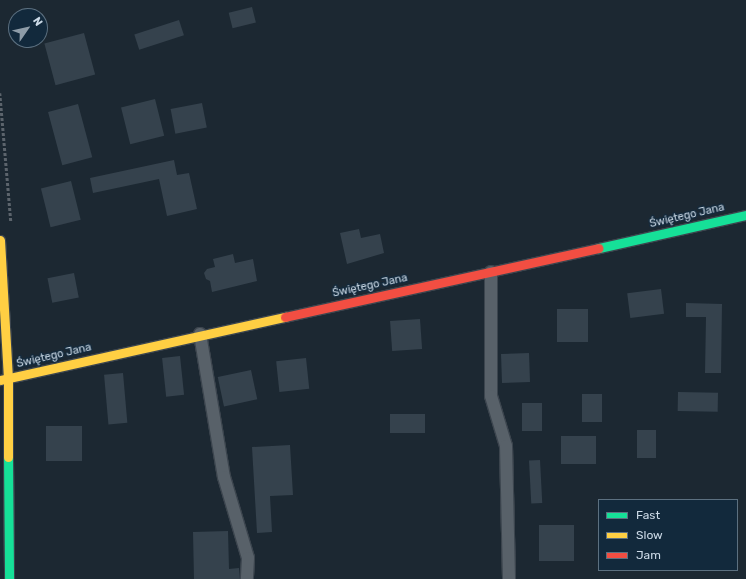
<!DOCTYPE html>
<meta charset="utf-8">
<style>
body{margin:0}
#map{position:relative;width:746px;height:579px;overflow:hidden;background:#1c2832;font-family:Rubik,sans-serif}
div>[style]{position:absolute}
.building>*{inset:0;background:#35424d;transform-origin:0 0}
.path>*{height:2.5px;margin-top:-1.25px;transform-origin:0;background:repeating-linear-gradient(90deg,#5c646c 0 3px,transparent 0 5px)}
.roads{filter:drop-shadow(1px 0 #3c454e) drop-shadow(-1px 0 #3c454e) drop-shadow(0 1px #3c454e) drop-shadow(0 -1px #3c454e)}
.lane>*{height:12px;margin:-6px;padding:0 6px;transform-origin:6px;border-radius:6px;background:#586169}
.fast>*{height:9px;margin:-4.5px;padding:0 4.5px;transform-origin:4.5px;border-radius:4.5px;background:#16e098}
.slow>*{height:9px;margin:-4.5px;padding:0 4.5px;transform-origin:4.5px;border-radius:4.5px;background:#ffcf43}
.jam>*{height:9px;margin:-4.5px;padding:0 4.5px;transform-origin:4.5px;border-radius:4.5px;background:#f24e42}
span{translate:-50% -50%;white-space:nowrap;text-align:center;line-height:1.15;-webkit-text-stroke:3px #12293c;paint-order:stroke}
.street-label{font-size:11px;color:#ccdae7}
.legend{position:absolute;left:598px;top:499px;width:140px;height:72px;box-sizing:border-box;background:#12293c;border:1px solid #5c7080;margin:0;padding:5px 7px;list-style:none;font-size:12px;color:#ccdae7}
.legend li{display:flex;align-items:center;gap:8px;height:20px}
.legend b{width:20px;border:1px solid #5c7080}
.north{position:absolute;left:8px;top:8px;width:40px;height:40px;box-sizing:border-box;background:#12293c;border:1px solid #5c7080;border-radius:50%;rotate:56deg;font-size:11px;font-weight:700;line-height:16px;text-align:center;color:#ccdae7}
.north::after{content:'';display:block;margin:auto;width:14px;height:18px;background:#8e9ca8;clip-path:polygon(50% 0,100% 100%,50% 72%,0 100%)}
</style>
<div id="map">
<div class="building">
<div style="left:252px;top:7px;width:16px;height:24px;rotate:76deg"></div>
<div style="left:179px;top:20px;width:16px;height:47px;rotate:72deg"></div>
<div style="left:84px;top:33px;width:43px;height:41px;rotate:75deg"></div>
<div style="left:155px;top:99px;width:38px;height:35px;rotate:76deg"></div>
<div style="left:202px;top:103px;width:25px;height:32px;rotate:79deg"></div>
<div style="left:78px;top:104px;width:55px;height:31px;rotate:75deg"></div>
<div style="clip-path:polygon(174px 160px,177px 175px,189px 173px,197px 209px,167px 216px,159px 179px,93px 193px,90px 178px)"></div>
<div style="left:71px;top:181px;width:40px;height:31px;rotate:76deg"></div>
<div style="clip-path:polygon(359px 229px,361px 238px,380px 234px,384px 253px,347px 264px,340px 233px)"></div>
<div style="clip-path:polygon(233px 254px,235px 263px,253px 259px,257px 281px,212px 292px,210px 281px,206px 279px,204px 273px,207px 269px,215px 267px,213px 259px)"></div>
<div style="left:74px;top:273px;width:25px;height:27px;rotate:79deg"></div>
<div style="left:661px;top:289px;width:25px;height:34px;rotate:83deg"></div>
<div style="clip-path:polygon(686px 303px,722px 304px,721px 373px,705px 373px,706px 317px,686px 317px)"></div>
<div style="left:557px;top:309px;width:31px;height:33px"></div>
<div style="left:420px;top:319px;width:30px;height:30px;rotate:86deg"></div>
<div style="left:529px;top:353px;width:29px;height:28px;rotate:88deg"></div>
<div style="left:180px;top:356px;width:39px;height:18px;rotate:84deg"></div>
<div style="left:306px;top:358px;width:31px;height:30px;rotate:84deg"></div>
<div style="left:251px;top:370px;width:30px;height:34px;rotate:78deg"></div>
<div style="left:123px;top:373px;width:50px;height:19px;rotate:85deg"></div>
<div style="left:678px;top:392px;width:40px;height:19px;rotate:1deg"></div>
<div style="left:582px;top:394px;width:20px;height:28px"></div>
<div style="left:522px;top:403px;width:20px;height:28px"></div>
<div style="left:425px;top:414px;width:19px;height:35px;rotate:90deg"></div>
<div style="left:82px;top:426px;width:35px;height:36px;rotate:90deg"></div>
<div style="left:637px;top:430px;width:19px;height:28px"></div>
<div style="left:561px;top:436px;width:35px;height:28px"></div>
<div style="clip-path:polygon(290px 445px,293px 495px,270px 496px,272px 532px,257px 533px,252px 447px)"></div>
<div style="left:540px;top:460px;width:43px;height:11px;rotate:87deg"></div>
<div style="left:539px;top:525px;width:35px;height:36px"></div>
<div style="clip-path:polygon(228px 531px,229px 569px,239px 568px,240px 579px,194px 579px,193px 532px)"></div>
</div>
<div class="path">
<div style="left:0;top:93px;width:129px;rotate:85.1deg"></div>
</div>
<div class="roads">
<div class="lane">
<div style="left:491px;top:272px;width:124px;rotate:90deg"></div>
<div style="left:491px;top:396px;width:52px;rotate:73.3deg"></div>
<div style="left:506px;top:446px;width:133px;rotate:88.7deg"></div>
<div style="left:200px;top:334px;width:145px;rotate:80.5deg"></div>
<div style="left:224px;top:477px;width:84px;rotate:73.5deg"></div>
<div style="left:248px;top:558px;width:21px;rotate:93deg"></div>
</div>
<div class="fast">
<div style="left:599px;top:248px;width:151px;rotate:-12.7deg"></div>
<div style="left:8px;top:457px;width:122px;rotate:89.5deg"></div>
</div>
<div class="slow">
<div style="left:0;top:240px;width:139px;rotate:86.7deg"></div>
<div style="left:8px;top:379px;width:78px;rotate:90deg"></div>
<div style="left:0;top:380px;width:292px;rotate:-12.5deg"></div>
</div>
<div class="jam">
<div style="left:285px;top:317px;width:321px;rotate:-12.4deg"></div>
</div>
</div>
<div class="street-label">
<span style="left:687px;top:216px;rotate:-13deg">Świętego Jana</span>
<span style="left:370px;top:286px;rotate:-12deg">Świętego Jana</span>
<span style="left:54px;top:356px;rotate:-13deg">Świętego Jana</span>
</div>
<ul class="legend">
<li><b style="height:5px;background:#16e098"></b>Fast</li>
<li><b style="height:5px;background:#ffcf43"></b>Slow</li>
<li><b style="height:5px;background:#f24e42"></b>Jam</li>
</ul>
<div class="north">N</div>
</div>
